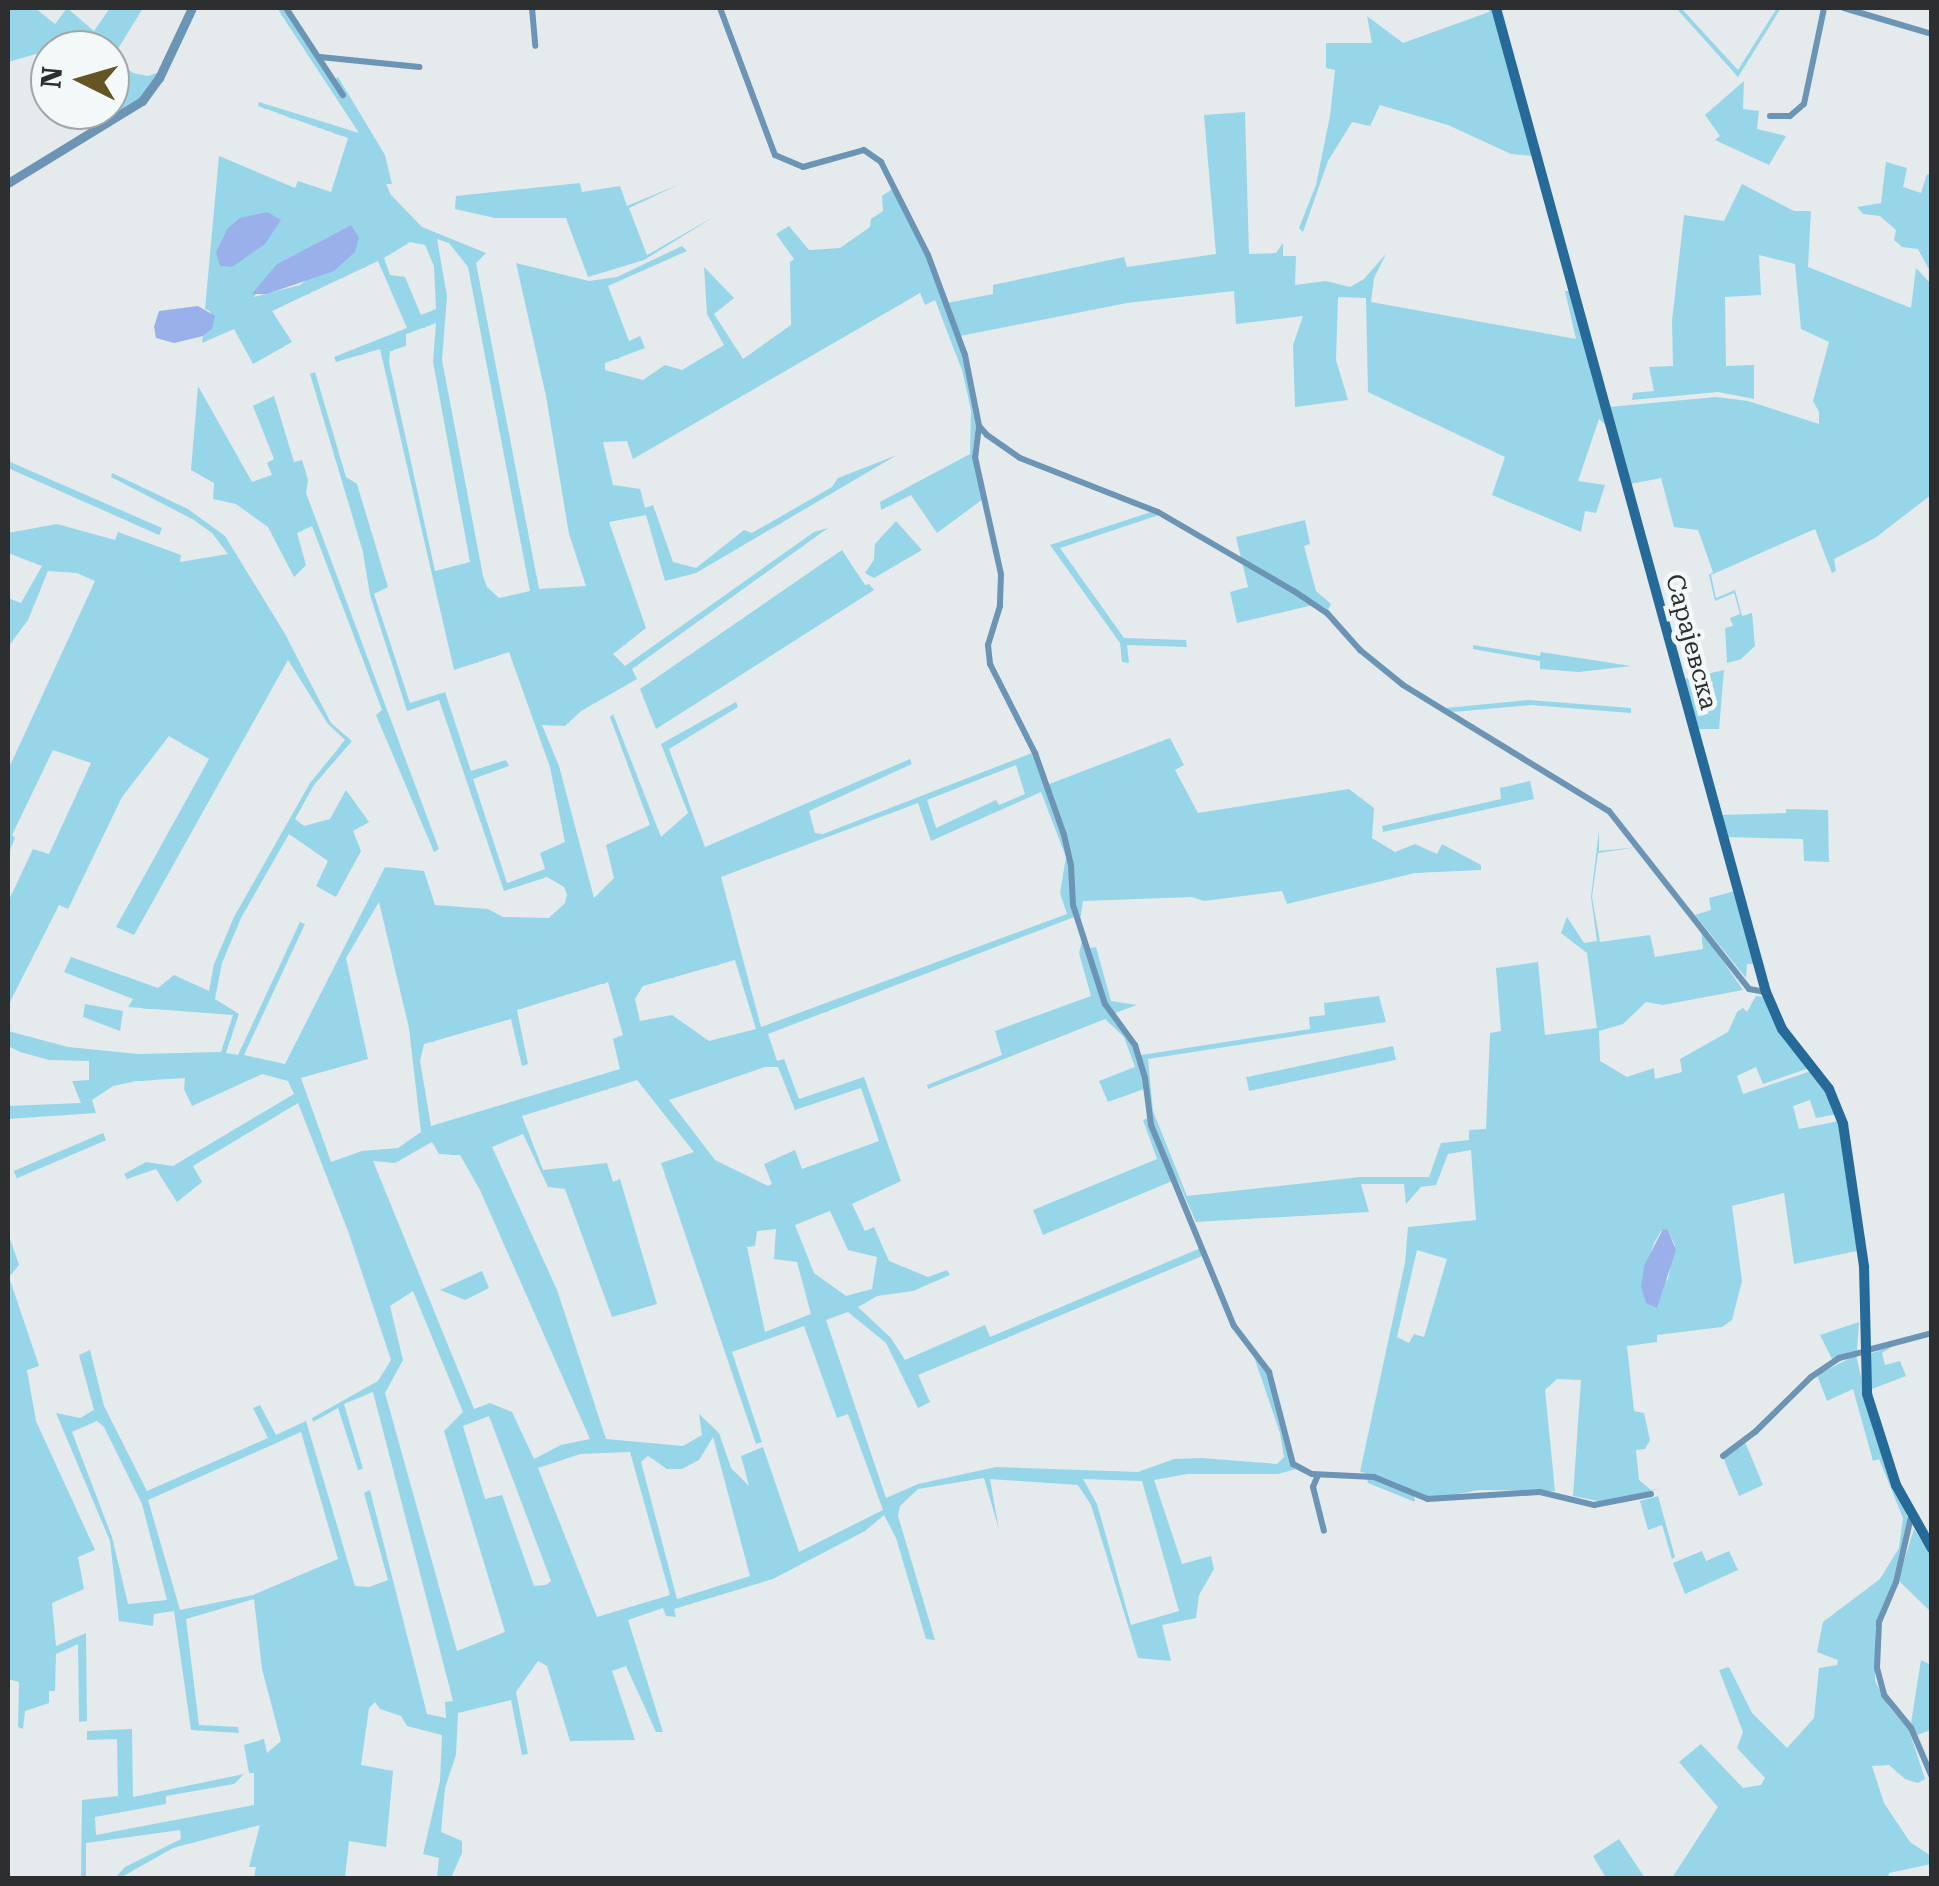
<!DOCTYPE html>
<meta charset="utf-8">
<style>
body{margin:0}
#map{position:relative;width:1939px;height:1886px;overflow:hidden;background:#e5eaec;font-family:"Roboto Serif",serif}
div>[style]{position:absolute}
.green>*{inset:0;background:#97d6e8;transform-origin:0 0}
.water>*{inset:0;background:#99b0eb}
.minor>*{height:6px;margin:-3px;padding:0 3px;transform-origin:3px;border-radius:3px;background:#6b94b5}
.tertiary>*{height:9px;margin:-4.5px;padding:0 4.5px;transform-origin:4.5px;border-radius:4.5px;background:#6b94b5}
.secondary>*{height:10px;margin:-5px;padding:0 5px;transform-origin:5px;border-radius:5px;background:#256a99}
span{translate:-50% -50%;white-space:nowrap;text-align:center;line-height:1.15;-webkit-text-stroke:9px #f3f8f9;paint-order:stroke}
.street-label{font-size:25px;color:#2c2e2f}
.frame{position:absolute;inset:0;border:10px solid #2c2e2f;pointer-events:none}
.north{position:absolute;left:30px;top:30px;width:100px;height:100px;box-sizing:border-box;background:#f3f8f9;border:2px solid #a3a7a8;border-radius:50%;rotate:275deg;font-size:28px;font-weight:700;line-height:40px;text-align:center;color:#2c2e2f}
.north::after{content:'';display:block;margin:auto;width:35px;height:45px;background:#645522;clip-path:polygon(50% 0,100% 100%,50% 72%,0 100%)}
</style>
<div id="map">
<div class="green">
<div style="clip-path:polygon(8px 8px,35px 8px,55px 24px,67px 8px,94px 31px,110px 8px,143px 8px,113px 57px,133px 73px,148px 76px,162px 71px,147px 94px,118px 115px,122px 90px,110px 79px,110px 50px,57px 48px,8px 62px)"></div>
<div style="clip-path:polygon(evenodd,277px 8px,284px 8px,332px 81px,338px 77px,385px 155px,392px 184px,386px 184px,391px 195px,422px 227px,486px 253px,476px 263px,539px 589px,586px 586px,569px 534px,546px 396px,516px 263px,589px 281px,617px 277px,682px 246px,687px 251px,608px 286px,629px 341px,640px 336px,645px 348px,605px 363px,605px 370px,643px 380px,665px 365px,682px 370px,724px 345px,707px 314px,704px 267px,734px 298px,714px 314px,743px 359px,791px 325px,790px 262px,794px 259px,776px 234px,789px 226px,809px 250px,840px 248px,870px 227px,871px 219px,883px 211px,882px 196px,894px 188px,916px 229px,967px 364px,976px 423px,973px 453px,983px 499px,937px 533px,911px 495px,881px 510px,880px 502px,970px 454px,971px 410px,962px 370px,935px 300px,925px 305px,920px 293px,633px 459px,627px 441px,603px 442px,613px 485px,640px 489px,645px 508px,653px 505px,673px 562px,696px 568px,744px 530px,752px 533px,832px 487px,838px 478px,897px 455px,696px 573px,665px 581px,646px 515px,609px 522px,646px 628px,613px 654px,625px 666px,814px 532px,828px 528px,632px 669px,637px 679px,581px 711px,565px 726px,542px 725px,559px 766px,594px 898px,614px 878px,606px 845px,650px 825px,610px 717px,613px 714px,661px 837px,688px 813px,661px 744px,736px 702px,738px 707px,669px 749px,705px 847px,910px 759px,912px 764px,809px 811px,815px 833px,823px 834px,1032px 753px,1044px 786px,1170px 738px,1184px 765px,1175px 770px,1198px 813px,1349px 789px,1374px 808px,1372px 838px,1395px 852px,1415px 844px,1437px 854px,1442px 844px,1481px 865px,1481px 870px,1415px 873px,1287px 904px,1282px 891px,1204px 901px,1192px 897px,1083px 901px,1080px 921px,1077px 916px,768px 1034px,777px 1061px,784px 1059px,799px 1099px,864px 1077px,901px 1181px,852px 1204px,865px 1231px,874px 1227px,889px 1261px,928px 1277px,947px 1270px,950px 1275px,913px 1291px,877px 1296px,858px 1307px,891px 1338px,905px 1360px,985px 1325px,990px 1337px,1203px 1247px,1207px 1254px,918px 1375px,930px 1402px,918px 1408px,886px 1343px,848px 1312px,826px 1320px,886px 1498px,918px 1484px,996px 1467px,1138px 1472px,1174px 1459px,1202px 1458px,1277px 1464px,1284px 1457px,1280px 1433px,1251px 1348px,1263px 1362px,1296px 1469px,1278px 1474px,1187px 1474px,1154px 1480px,1182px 1564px,1211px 1556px,1214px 1569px,1199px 1595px,1196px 1618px,1162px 1625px,1171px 1661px,1138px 1658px,1091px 1505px,1078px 1485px,990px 1479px,999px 1530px,984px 1478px,918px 1489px,900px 1506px,898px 1516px,935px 1640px,926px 1639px,896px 1538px,884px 1515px,865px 1531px,773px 1579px,674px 1609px,676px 1617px,666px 1616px,663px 1608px,628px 1620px,663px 1732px,656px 1732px,626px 1666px,612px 1671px,635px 1740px,570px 1741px,547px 1666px,538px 1661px,516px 1692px,528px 1754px,522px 1755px,511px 1700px,458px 1713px,456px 1755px,445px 1788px,441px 1832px,462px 1841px,462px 1853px,451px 1878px,437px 1878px,439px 1858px,423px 1854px,440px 1781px,442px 1735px,407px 1726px,401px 1716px,380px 1709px,375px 1702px,369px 1708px,361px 1765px,393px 1771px,386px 1847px,349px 1841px,345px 1878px,254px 1878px,256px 1867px,249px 1867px,260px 1825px,173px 1848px,120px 1878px,115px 1878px,125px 1867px,181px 1839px,180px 1830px,86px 1843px,86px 1878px,81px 1878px,82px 1800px,118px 1796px,117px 1739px,87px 1740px,87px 1731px,132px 1729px,133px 1797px,244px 1774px,234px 1784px,166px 1796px,166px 1804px,95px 1817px,96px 1835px,254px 1805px,254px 1773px,249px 1773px,244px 1745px,264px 1739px,267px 1753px,281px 1741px,262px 1669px,254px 1599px,186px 1619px,199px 1725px,238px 1727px,239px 1733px,191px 1730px,174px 1611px,154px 1614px,153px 1626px,119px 1621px,110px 1541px,56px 1413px,80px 1418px,94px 1410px,79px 1355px,90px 1350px,104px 1406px,147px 1491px,268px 1438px,253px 1408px,260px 1405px,276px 1435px,306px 1421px,355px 1586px,369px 1587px,388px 1580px,364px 1493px,370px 1490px,427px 1714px,446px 1718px,445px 1702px,453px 1701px,373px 1392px,344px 1404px,363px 1469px,358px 1470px,338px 1408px,313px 1422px,312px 1418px,378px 1381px,391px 1360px,348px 1231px,298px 1103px,193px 1166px,202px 1182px,177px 1202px,156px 1169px,127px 1179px,124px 1174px,146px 1162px,173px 1166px,294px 1094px,288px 1081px,262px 1074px,192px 1106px,184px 1089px,185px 1078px,136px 1081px,113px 1086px,92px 1100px,96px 1113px,8px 1119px,8px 1106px,81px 1103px,72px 1081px,89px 1080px,89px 1061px,49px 1060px,20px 1052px,8px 1046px,8px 1031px,68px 1047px,138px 1054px,221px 1052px,233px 1015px,128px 1007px,133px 999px,64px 972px,71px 957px,158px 988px,174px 975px,209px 991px,214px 964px,234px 917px,310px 783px,345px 740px,328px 724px,288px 660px,134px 935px,116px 927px,209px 759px,169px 736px,122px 797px,68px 909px,59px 905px,8px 1006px,8px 902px,33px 849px,49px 854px,91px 763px,53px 750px,12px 835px,15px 838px,8px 855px,8px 770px,95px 581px,77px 573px,48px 571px,28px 620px,8px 647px,8px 598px,21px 603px,42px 566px,8px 553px,8px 533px,57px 524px,115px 540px,118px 532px,181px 555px,180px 562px,228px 554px,212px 533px,194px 520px,111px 477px,112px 473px,188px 509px,225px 536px,285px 634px,331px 723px,352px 741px,314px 785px,295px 819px,304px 826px,330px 819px,346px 790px,369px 822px,353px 831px,361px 851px,336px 897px,316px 886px,328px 861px,289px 834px,241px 918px,222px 963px,215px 999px,239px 1014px,226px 1053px,238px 1055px,300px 922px,305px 924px,244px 1055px,285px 1064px,385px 867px,424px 871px,435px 905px,488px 909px,503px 917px,549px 918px,565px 903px,567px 894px,564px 887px,547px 877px,504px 891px,439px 700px,407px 711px,370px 595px,363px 552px,310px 374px,315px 372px,346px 477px,357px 484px,388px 587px,374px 594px,410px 703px,445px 692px,471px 771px,506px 760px,509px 766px,473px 779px,507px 883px,545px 869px,540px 853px,565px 842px,550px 767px,509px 652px,454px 670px,380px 349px,336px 362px,334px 357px,407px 328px,378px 261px,272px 311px,292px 342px,253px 364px,234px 329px,202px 343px,203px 336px,212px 329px,210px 311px,205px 309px,219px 156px,295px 188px,298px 181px,331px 192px,348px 138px,258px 106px,259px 102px,359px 133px,277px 8px,351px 225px,359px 237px,300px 285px,254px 297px,277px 264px,351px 225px,277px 8px,437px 239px,449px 243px,468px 267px,530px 591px,499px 598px,487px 587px,483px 576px,442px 360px,447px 296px,437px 239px,277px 8px,410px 242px,425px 245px,434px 266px,436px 309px,421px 315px,405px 277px,390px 275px,384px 258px,410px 242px,277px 8px,436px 323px,433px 362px,470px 562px,435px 571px,389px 362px,390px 351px,406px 346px,406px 334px,436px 323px,277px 8px,1016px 765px,1025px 794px,999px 805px,996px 800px,936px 828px,927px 800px,1016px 765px,277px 8px,1041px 792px,1066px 857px,1060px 893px,1067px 914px,761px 1027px,721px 877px,918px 803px,931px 841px,1041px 792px,277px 8px,379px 902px,409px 1028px,421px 1132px,398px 1148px,362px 1151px,331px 1162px,301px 1078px,368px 1059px,346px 958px,379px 902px,277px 8px,735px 960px,756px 1029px,709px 1041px,672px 1015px,640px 1021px,635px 999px,643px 986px,735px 960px,277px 8px,608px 982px,623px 1035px,613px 1039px,620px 1069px,431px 1126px,420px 1061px,424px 1044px,511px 1019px,522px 1066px,528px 1064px,517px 1010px,608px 982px,277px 8px,765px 1067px,778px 1067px,795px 1110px,861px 1088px,879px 1141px,802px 1169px,795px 1150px,764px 1164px,772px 1184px,768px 1186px,715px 1160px,669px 1100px,765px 1067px,277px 8px,637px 1080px,694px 1152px,661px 1163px,756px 1444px,762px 1442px,732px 1352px,804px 1326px,837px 1418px,848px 1414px,883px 1510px,799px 1552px,763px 1447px,741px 1456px,749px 1486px,731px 1468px,719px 1433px,699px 1414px,702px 1435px,683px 1446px,606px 1439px,557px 1290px,492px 1147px,523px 1134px,548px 1187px,565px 1189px,612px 1317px,657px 1304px,620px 1179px,613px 1182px,607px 1163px,543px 1170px,522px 1116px,637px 1080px,277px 8px,432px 1142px,439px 1154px,460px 1155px,480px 1190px,590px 1439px,561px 1445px,534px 1459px,512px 1412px,490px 1403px,474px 1409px,373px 1161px,395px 1163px,432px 1142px,277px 8px,830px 1211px,848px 1250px,877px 1257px,872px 1289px,846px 1296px,814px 1273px,795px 1225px,830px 1211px,277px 8px,776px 1229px,774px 1259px,797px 1262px,811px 1314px,765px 1332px,747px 1247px,755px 1246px,757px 1231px,776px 1229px,277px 8px,413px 1291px,463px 1412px,444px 1431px,505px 1632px,457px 1651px,385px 1393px,403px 1360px,390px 1306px,413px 1291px,277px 8px,489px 1416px,551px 1581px,546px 1585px,534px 1586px,502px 1495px,485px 1499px,463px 1426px,489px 1416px,277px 8px,97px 1421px,104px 1427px,142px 1504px,167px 1600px,128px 1604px,112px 1537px,72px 1432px,97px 1421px,277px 8px,301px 1432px,338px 1559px,253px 1595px,180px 1610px,148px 1500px,301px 1432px,277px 8px,713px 1437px,750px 1576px,677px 1599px,641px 1462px,648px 1456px,667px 1469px,682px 1469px,699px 1460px,713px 1437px,277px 8px,630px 1452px,670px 1595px,597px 1617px,538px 1468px,580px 1454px,630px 1452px,277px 8px,1083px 1479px,1142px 1481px,1179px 1611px,1131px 1625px,1097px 1504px,1083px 1479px)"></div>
<div style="clip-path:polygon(1489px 8px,1493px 8px,1534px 156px,1511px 154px,1448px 125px,1380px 105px,1370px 126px,1352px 122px,1328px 161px,1303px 232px,1299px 228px,1316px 185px,1330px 116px,1335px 70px,1326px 68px,1326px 43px,1372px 43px,1367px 16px,1403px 43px,1489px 12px)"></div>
<div style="clip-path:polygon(1676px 8px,1681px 8px,1738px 70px,1777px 8px,1781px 8px,1738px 77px)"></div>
<div style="clip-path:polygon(1744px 81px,1743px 109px,1759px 111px,1757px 129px,1786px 136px,1769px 165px,1715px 140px,1720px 136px,1705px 115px)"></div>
<div style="clip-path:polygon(1245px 112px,1249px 254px,1276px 253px,1283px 243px,1283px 256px,1296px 256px,1295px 285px,1326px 281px,1350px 287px,1364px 279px,1386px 254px,1374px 278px,1371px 302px,1576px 339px,1565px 291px,1570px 291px,1608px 427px,1599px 419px,1578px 481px,1605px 485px,1596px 513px,1585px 511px,1581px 532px,1492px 495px,1505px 457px,1368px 392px,1366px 298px,1338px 297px,1336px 360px,1348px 400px,1295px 407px,1293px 345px,1303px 316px,1236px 324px,1234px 291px,1127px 303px,960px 336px,947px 303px,993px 294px,993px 285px,1124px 257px,1127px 267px,1216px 254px,1204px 115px)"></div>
<div style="clip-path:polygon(1886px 162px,1907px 168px,1903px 187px,1921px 193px,1927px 174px,1931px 174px,1931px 273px,1918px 249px,1902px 247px,1894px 240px,1896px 230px,1880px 216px,1863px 214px,1857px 207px,1881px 203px)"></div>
<div style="clip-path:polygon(580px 183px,582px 192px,620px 186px,627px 206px,680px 184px,629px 208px,647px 255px,717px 215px,644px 260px,588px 277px,566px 218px,495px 218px,455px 209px,456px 196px)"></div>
<div style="clip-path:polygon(1742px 184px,1794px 211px,1811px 211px,1808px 267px,1911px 308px,1916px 268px,1931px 284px,1931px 495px,1875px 538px,1834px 559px,1836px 571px,1832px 573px,1815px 529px,1711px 575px,1716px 598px,1735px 590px,1742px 616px,1752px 613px,1755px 646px,1741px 659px,1727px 663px,1725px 628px,1733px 626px,1730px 618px,1740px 614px,1734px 593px,1715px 601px,1709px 575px,1713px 572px,1698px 530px,1674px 527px,1661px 478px,1630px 484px,1609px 407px,1716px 397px,1748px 401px,1819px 424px,1819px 412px,1813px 401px,1829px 342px,1801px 329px,1795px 264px,1759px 255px,1761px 295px,1725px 297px,1726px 366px,1754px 365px,1754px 399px,1718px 392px,1632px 400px,1633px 393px,1654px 391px,1649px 367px,1673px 366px,1672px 321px,1684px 215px,1724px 221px)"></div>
<div style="clip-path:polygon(198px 386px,252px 482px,272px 475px,267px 463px,274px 459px,253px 406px,274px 396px,294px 462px,302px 460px,308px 480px,306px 493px,439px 849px,434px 852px,376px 715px,382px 710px,312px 526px,297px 533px,306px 565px,294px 577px,268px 527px,236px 504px,213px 499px,214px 483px,191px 470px)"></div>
<div style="clip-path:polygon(8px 461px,162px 528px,159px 535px,8px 468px)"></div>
<div style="clip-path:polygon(1154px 511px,1159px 515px,1060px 548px,1124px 638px,1186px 640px,1187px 647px,1127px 645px,1129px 663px,1122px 662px,1120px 643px,1050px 545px)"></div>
<div style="clip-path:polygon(1305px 520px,1310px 544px,1304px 546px,1316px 591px,1331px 604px,1326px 614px,1313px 605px,1237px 623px,1230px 592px,1248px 587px,1236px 537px)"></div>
<div style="clip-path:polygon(896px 521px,922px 550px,874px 578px,865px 573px,874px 560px,875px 544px)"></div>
<div style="clip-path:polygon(842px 550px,865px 585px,869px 584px,874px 590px,656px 729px,640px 689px)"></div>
<div style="clip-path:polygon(1473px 645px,1540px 656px,1541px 652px,1631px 666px,1579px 672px,1540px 669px,1540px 661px,1473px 649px)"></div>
<div style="clip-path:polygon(1724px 670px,1719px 729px,1698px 729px,1684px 679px)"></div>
<div style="clip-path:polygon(1529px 700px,1631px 708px,1631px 713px,1531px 705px,1453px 712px,1446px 708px)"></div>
<div style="clip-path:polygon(1530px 781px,1534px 799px,1383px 832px,1382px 826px,1501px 799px,1500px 788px)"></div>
<div style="clip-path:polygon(1786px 809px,1828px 810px,1829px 862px,1804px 861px,1803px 839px,1727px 837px,1721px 815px,1786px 813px)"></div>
<div style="clip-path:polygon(evenodd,1599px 830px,1599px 851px,1638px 847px,1598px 853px,1592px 897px,1600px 942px,1650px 935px,1655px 957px,1703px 949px,1701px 929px,1743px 990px,1663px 1005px,1646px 1002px,1623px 1024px,1599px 1031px,1600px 1061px,1627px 1077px,1654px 1068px,1655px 1079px,1682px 1072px,1680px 1059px,1728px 1032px,1737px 1012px,1743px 1008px,1747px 1012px,1756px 996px,1764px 997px,1809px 1068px,1763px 1084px,1756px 1067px,1737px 1076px,1743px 1094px,1811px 1071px,1822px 1084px,1837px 1114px,1816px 1118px,1810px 1100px,1793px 1106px,1799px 1129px,1839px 1121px,1857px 1251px,1794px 1264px,1784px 1193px,1732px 1206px,1742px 1281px,1732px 1320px,1722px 1327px,1657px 1335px,1657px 1342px,1627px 1346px,1634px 1411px,1644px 1413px,1650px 1440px,1645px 1449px,1636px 1450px,1639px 1480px,1651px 1490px,1663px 1488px,1603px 1502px,1573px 1496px,1581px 1380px,1557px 1379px,1545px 1390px,1555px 1491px,1479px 1490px,1442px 1497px,1414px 1496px,1415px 1502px,1368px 1483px,1366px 1473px,1360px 1472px,1405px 1263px,1408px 1227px,1476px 1220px,1471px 1150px,1448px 1154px,1436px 1185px,1421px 1187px,1406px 1204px,1404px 1184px,1361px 1184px,1369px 1212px,1196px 1222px,1177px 1179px,1043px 1235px,1033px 1210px,1157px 1159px,1143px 1120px,1148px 1118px,1144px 1089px,1108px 1102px,1099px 1081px,1135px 1067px,1124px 1037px,1105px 1019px,928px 1089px,927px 1085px,1002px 1055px,995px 1031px,1091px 996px,1079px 953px,1083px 937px,1090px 948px,1096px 947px,1111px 1001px,1137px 1005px,1115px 1013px,1141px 1055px,1310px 1029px,1309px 1017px,1325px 1015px,1324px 1003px,1379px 996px,1386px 1022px,1148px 1059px,1153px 1111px,1187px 1196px,1360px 1177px,1429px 1177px,1441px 1143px,1469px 1140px,1469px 1130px,1486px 1129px,1490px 1033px,1501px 1031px,1496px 968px,1538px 962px,1545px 1035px,1597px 1028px,1587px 953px,1561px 933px,1567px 917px,1584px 943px,1597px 941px,1591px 897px,1599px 830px,1668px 1230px,1675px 1245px,1668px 1279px,1646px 1302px,1642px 1283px,1654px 1243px,1661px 1231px,1668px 1230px,1599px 830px,1417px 1250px,1447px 1259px,1424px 1337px,1414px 1334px,1409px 1343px,1397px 1337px,1417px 1250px)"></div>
<div style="clip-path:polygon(1735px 891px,1755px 964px,1747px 964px,1746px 978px,1695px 915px,1711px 910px,1709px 898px)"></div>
<div style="clip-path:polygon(85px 1004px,123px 1011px,120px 1031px,83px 1017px)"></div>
<div style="left:1393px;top:1046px;width:14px;height:150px;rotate:78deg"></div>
<div style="left:103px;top:1133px;width:8px;height:97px;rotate:67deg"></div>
<div style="clip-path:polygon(8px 1233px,19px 1265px,9px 1277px,39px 1366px,27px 1370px,36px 1421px,95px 1550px,78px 1557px,84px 1589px,52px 1603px,56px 1646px,86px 1633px,87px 1721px,79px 1722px,78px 1644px,56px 1654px,55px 1691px,49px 1691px,49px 1703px,25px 1711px,23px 1729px,18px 1727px,19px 1682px,8px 1679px)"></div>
<div style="clip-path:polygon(482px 1271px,489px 1288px,465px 1300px,440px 1290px)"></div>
<div style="clip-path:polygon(1859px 1322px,1857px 1350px,1832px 1359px,1820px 1335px)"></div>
<div style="clip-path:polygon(1893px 1346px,1882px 1353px,1885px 1365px,1900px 1361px,1906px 1376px,1869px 1390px,1869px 1354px)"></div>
<div style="clip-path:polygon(1856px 1355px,1874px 1433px,1908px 1519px,1893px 1581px,1875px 1628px,1875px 1681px,1889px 1707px,1908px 1727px,1925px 1779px,1918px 1783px,1905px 1779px,1889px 1765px,1872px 1766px,1884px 1803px,1910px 1842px,1931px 1856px,1931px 1864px,1889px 1873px,1888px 1878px,1672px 1878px,1718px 1807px,1679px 1762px,1701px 1744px,1743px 1788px,1761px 1785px,1765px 1778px,1737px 1748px,1743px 1732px,1719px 1670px,1729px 1667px,1752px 1713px,1787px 1748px,1814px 1718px,1819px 1668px,1837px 1665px,1838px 1660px,1817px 1652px,1823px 1622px,1880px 1579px,1899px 1548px,1903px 1518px,1879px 1459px,1873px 1461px,1853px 1389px,1827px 1401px,1817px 1375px)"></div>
<div style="clip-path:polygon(1745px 1442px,1763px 1485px,1739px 1496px,1723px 1457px)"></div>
<div style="clip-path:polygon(1658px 1496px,1675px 1557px,1672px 1559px,1662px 1525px,1648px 1530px,1640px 1501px)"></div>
<div style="clip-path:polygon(1914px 1529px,1931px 1556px,1931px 1612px,1898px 1580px)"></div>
<div style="clip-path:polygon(1702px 1551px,1706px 1561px,1729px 1551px,1738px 1570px,1685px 1594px,1673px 1563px)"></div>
<div style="clip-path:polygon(1921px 1660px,1931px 1665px,1931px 1730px,1917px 1735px,1911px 1723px)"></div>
<div style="clip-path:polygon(1619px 1839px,1645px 1878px,1606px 1878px,1593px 1856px)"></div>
</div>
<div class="water">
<div style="clip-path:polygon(267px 212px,281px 220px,265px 244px,232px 267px,220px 266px,216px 252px,228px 228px,240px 218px)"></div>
<div style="clip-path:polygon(351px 225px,359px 237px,355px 252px,334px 271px,267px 294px,252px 294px,277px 264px)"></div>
<div style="clip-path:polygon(198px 306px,215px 316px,212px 329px,203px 336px,174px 343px,156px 338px,154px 327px,159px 311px)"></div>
<div style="clip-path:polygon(1663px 1229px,1668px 1230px,1676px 1250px,1657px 1308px,1646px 1303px,1641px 1287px,1644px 1266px)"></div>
</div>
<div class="minor">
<div style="left:286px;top:8px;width:104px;rotate:56.8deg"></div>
<div style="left:532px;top:8px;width:38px;rotate:85deg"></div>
<div style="left:720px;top:8px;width:157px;rotate:69.5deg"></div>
<div style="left:775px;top:155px;width:30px;rotate:23deg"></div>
<div style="left:803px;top:167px;width:63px;rotate:-15.6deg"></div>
<div style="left:864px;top:150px;width:21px;rotate:35deg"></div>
<div style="left:881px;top:162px;width:104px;rotate:63.2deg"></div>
<div style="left:928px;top:255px;width:107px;rotate:69.7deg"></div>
<div style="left:965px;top:355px;width:72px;rotate:78.8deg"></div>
<div style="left:979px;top:426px;width:12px;rotate:48deg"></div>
<div style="left:987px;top:435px;width:40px;rotate:34.9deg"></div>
<div style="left:1020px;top:458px;width:148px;rotate:21.4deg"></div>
<div style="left:1158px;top:512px;width:157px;rotate:30.2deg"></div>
<div style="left:1294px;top:591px;width:40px;rotate:34deg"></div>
<div style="left:1327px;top:613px;width:50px;rotate:48.3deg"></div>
<div style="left:1360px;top:650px;width:55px;rotate:39.1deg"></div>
<div style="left:1403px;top:685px;width:241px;rotate:31.5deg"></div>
<div style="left:1609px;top:811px;width:226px;rotate:51.8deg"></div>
<div style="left:1749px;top:989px;width:17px;rotate:10deg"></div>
<div style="left:1844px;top:8px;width:92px;rotate:16.5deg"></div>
<div style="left:320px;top:57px;width:100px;rotate:5.7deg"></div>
<div style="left:1770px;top:116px;width:20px"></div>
<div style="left:1790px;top:116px;width:18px;rotate:-41deg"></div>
<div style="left:1804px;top:104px;width:98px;rotate:-78.2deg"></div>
<div style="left:979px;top:426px;width:31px;rotate:97deg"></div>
<div style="left:975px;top:457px;width:120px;rotate:77.5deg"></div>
<div style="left:1001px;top:574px;width:32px;rotate:92deg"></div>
<div style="left:1000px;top:606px;width:41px;rotate:107.1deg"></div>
<div style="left:988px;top:645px;width:19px;rotate:84deg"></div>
<div style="left:990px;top:664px;width:100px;rotate:63.2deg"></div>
<div style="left:1035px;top:753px;width:87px;rotate:70.5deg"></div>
<div style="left:1064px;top:835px;width:32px;rotate:77deg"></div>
<div style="left:1071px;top:866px;width:39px;rotate:87deg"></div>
<div style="left:1073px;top:905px;width:104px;rotate:72.1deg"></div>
<div style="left:1105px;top:1004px;width:51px;rotate:53.8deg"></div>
<div style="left:1135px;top:1045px;width:34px;rotate:73deg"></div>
<div style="left:1145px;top:1078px;width:47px;rotate:82.7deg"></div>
<div style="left:1151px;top:1125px;width:217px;rotate:67.6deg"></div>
<div style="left:1234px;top:1326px;width:58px;rotate:52.7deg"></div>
<div style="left:1269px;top:1372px;width:95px;rotate:75.4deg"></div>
<div style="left:1293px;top:1464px;width:21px;rotate:28deg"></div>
<div style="left:1312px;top:1474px;width:62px;rotate:2.8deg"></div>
<div style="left:1374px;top:1477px;width:58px;rotate:22.2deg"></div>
<div style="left:1428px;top:1499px;width:112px;rotate:-3.6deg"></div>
<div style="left:1540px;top:1492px;width:56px;rotate:13.5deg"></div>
<div style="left:1594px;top:1505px;width:58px;rotate:-10.9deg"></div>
<div style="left:1864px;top:1351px;width:70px;rotate:-14.8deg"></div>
<div style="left:1723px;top:1456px;width:40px;rotate:-37deg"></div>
<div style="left:1755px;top:1432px;width:78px;rotate:-44.5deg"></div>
<div style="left:1811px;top:1377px;width:34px;rotate:-34deg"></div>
<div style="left:1839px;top:1358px;width:25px;rotate:-14deg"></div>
<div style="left:1318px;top:1475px;width:13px;rotate:113deg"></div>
<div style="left:1313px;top:1487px;width:45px;rotate:76deg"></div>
<div style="left:1911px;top:1517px;width:67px;rotate:103deg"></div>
<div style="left:1896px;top:1582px;width:43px;rotate:113deg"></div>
<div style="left:1879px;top:1622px;width:46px;rotate:92.5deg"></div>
<div style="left:1877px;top:1668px;width:28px;rotate:75deg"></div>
<div style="left:1884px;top:1695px;width:43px;rotate:50.7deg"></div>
<div style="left:1911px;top:1728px;width:53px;rotate:66.8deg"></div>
</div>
<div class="tertiary">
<div style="left:8px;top:183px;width:157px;rotate:-31.5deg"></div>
<div style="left:142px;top:101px;width:29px;rotate:-54deg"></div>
<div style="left:159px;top:78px;width:77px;rotate:-64.8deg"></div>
</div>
<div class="secondary">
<div style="left:1496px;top:8px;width:1020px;rotate:74.66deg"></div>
<div style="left:1766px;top:992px;width:40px;rotate:66.6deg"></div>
<div style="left:1782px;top:1029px;width:76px;rotate:51.9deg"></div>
<div style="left:1829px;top:1089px;width:38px;rotate:68deg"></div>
<div style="left:1843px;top:1124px;width:145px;rotate:81.6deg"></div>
<div style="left:1864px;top:1267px;width:127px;rotate:88.6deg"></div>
<div style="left:1867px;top:1394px;width:96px;rotate:72.3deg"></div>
<div style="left:1896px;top:1485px;width:73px;rotate:60.6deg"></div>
</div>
<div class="street-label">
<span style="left:1691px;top:642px;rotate:75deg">Сарајевска</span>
</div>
<div class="frame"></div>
<div class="north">N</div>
</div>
